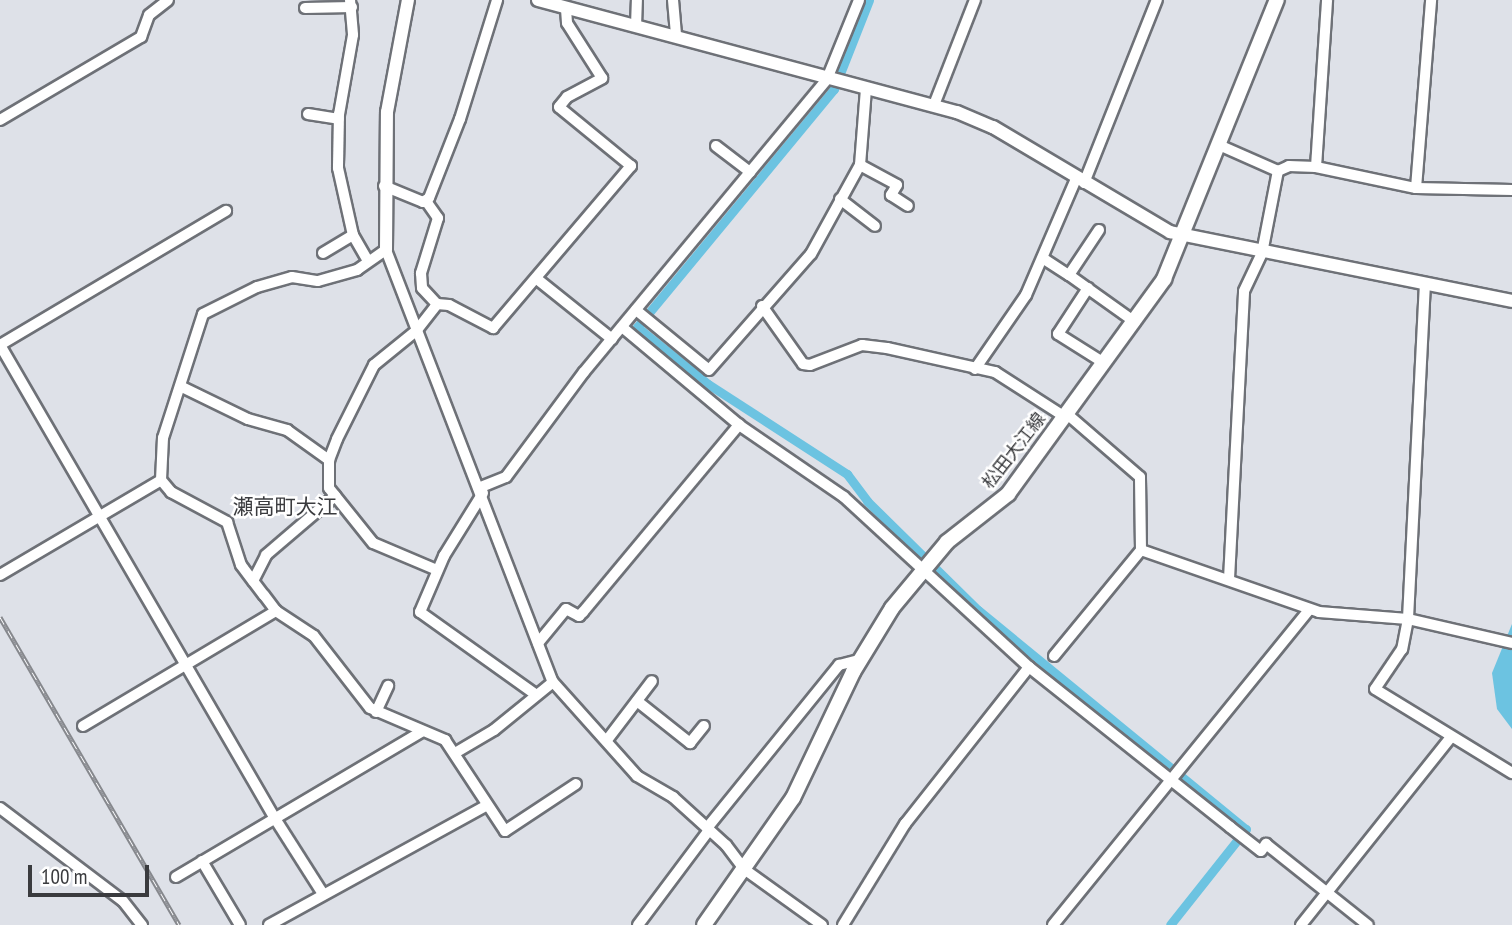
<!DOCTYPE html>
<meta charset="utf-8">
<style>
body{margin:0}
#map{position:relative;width:1512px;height:925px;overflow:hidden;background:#dee1e8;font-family:"PT Sans Narrow","Noto Sans JP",sans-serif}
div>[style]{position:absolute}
.water>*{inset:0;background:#6cc3e1}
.canal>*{height:9px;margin:-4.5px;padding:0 4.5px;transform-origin:4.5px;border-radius:4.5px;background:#6cc3e1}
.roads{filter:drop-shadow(2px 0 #6e7177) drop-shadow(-2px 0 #6e7177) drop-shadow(0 2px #6e7177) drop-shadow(0 -2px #6e7177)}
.minor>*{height:10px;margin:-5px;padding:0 5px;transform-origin:5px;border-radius:5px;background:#fff}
.tertiary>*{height:12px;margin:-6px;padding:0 6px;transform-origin:6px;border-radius:6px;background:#fff}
.secondary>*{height:14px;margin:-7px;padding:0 7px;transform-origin:7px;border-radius:7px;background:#fff}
.rail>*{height:5px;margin-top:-2.5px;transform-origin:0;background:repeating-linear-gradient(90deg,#fff 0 8px,#86888d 0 16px);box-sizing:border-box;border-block:2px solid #86888d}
span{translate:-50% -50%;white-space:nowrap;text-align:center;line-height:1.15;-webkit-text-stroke:5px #fff;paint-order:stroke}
.street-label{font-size:18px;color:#3a3b3e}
.quarter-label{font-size:21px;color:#3a3b3e}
.scale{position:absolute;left:28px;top:865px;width:121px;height:32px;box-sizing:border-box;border:4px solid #3a3b3e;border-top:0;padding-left:9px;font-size:21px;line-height:24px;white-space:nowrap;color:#3a3b3e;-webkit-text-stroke:5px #fff;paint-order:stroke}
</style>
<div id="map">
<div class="water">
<div style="clip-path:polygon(1512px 624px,1512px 729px,1497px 709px,1492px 673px)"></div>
</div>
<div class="canal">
<div style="left:869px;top:0;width:96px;rotate:111.5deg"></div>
<div style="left:834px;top:89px;width:309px;rotate:129.6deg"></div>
<div style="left:637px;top:327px;width:91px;rotate:38.8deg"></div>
<div style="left:708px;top:384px;width:166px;rotate:32.9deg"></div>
<div style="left:847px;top:474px;width:34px;rotate:53deg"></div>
<div style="left:867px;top:501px;width:156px;rotate:44.5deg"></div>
<div style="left:978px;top:610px;width:346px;rotate:39.3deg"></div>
<div style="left:1246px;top:829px;width:122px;rotate:128.4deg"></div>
</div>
<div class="roads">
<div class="minor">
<div style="left:350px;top:0;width:35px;rotate:85deg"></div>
<div style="left:353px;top:35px;width:80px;rotate:100deg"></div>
<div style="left:339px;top:114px;width:54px;rotate:91.1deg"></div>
<div style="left:338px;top:168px;width:69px;rotate:77.4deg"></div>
<div style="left:353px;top:235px;width:30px;rotate:60deg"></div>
<div style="left:673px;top:0;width:37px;rotate:85deg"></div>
<div style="left:305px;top:8px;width:47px;rotate:-1.2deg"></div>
<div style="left:636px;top:26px;width:26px;rotate:-88deg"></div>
<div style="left:934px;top:105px;width:113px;rotate:-68.7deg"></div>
<div style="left:308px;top:114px;width:31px;rotate:9deg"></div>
<div style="left:0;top:120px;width:164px;rotate:-30.5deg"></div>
<div style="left:141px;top:37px;width:23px;rotate:-70deg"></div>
<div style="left:149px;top:15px;width:24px;rotate:-38deg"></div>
<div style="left:1219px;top:145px;width:64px;rotate:23.8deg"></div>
<div style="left:716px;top:146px;width:43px;rotate:37.4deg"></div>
<div style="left:860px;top:165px;width:42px;rotate:28.4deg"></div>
<div style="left:897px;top:185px;width:12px;rotate:121deg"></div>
<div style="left:891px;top:195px;width:20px;rotate:33deg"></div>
<div style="left:1316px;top:167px;width:167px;rotate:-86.2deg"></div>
<div style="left:1084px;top:183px;width:197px;rotate:-68.3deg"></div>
<div style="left:384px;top:186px;width:42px;rotate:22.3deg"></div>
<div style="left:423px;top:202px;width:7px;rotate:-34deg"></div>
<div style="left:429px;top:198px;width:85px;rotate:-68.6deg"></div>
<div style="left:460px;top:119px;width:125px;rotate:-72.7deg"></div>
<div style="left:1416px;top:188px;width:189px;rotate:-85.4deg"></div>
<div style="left:840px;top:199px;width:44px;rotate:37.6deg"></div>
<div style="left:426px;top:201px;width:21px;rotate:55deg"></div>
<div style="left:438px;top:218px;width:58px;rotate:107.2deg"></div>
<div style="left:421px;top:273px;width:15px;rotate:86deg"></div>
<div style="left:422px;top:288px;width:22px;rotate:47deg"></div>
<div style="left:437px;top:304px;width:12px;rotate:5deg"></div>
<div style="left:449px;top:305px;width:50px;rotate:27.6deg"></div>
<div style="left:493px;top:328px;width:213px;rotate:-49.6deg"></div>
<div style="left:631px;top:166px;width:93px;rotate:-140.7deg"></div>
<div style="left:559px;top:107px;width:13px;rotate:-51deg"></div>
<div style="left:567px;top:97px;width:40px;rotate:-28deg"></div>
<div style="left:602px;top:78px;width:65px;rotate:-122.5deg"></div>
<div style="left:567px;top:23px;width:16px;rotate:-94deg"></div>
<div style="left:1099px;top:230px;width:54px;rotate:123.7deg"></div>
<div style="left:1069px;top:275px;width:81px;rotate:35.5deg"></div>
<div style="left:323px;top:253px;width:35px;rotate:-31deg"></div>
<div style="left:1044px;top:259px;width:30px;rotate:33deg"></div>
<div style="left:537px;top:279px;width:96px;rotate:38.7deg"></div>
<div style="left:1425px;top:283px;width:336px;rotate:92.9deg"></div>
<div style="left:1408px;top:619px;width:31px;rotate:101deg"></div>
<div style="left:1402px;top:649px;width:48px;rotate:124deg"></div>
<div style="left:1375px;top:689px;width:161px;rotate:31.5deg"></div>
<div style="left:1088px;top:288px;width:55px;rotate:123.1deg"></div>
<div style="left:1058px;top:334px;width:54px;rotate:32.2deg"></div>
<div style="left:762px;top:306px;width:71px;rotate:54.7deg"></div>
<div style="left:803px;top:364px;width:7px;rotate:8deg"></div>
<div style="left:810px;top:365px;width:56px;rotate:-21deg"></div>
<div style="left:862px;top:345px;width:25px;rotate:7deg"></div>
<div style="left:887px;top:348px;width:111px;rotate:12.5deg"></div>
<div style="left:995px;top:372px;width:83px;rotate:32.7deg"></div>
<div style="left:636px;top:310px;width:94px;rotate:39.4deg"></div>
<div style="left:709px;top:370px;width:154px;rotate:-48.7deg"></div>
<div style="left:811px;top:254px;width:102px;rotate:-61.2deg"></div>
<div style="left:860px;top:165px;width:76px;rotate:-85.5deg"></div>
<div style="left:622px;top:327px;width:153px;rotate:39.9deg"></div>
<div style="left:739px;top:425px;width:127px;rotate:34.4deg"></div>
<div style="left:844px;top:497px;width:251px;rotate:42.6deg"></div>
<div style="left:1029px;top:667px;width:257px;rotate:38.5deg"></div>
<div style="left:1230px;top:827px;width:39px;rotate:38deg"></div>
<div style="left:1261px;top:851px;width:9px;rotate:-54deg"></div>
<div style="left:1266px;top:844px;width:130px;rotate:38.5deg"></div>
<div style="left:0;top:345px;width:546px;rotate:59.86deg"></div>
<div style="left:274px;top:817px;width:91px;rotate:57.5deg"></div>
<div style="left:0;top:345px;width:263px;rotate:-30.7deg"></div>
<div style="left:975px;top:369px;width:90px;rotate:-55.4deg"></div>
<div style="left:1026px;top:295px;width:126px;rotate:-66.7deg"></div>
<div style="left:182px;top:387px;width:73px;rotate:25.9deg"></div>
<div style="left:248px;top:419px;width:41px;rotate:15.8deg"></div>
<div style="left:287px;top:430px;width:52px;rotate:35.5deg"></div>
<div style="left:161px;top:480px;width:16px;rotate:50deg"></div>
<div style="left:171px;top:492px;width:64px;rotate:28.2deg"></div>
<div style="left:227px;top:522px;width:45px;rotate:72deg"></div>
<div style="left:241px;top:565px;width:38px;rotate:53deg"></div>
<div style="left:264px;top:595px;width:20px;rotate:53deg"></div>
<div style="left:276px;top:611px;width:45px;rotate:33.3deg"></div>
<div style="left:314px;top:636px;width:91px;rotate:52.1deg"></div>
<div style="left:370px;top:708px;width:82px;rotate:23.1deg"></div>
<div style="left:445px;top:740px;width:109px;rotate:56.6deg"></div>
<div style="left:505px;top:831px;width:85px;rotate:-33.5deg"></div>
<div style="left:481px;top:487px;width:27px;rotate:-22deg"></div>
<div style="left:506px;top:477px;width:131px;rotate:-53.4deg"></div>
<div style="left:584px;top:372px;width:381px;rotate:-50.3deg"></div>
<div style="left:827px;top:79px;width:85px;rotate:-67.9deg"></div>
<div style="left:483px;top:493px;width:74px;rotate:121.8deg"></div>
<div style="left:444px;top:556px;width:61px;rotate:113.2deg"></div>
<div style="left:420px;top:612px;width:141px;rotate:35.5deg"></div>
<div style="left:1141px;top:550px;width:188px;rotate:19.2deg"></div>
<div style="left:1319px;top:612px;width:89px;rotate:4.5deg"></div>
<div style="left:1408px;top:619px;width:107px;rotate:13deg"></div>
<div style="left:437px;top:570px;width:69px;rotate:-157.1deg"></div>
<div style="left:373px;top:543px;width:70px;rotate:-128.7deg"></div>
<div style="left:329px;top:488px;width:28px;rotate:-90deg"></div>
<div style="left:329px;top:460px;width:22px;rotate:-69deg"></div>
<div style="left:337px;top:439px;width:83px;rotate:-63.4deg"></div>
<div style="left:374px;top:365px;width:55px;rotate:-39.1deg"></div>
<div style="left:417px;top:330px;width:33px;rotate:-52deg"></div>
<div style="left:0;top:575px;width:187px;rotate:-30.5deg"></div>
<div style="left:161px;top:480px;width:42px;rotate:-87.3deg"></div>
<div style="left:163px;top:438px;width:130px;rotate:-72.1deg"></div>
<div style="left:203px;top:314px;width:60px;rotate:-26.6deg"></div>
<div style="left:257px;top:287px;width:36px;rotate:-16deg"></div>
<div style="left:292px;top:277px;width:26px;rotate:9deg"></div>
<div style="left:318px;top:281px;width:41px;rotate:-15.8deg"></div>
<div style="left:357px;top:270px;width:35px;rotate:-35deg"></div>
<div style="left:386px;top:250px;width:463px;rotate:68.9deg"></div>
<div style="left:553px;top:682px;width:126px;rotate:48.2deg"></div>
<div style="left:637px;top:776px;width:42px;rotate:30.3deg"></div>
<div style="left:673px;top:797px;width:72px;rotate:42.2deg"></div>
<div style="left:726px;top:845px;width:30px;rotate:53deg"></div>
<div style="left:744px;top:869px;width:96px;rotate:35.7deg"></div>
<div style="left:1229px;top:579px;width:288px;rotate:-87deg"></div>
<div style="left:1244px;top:291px;width:42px;rotate:-64.7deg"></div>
<div style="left:1262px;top:253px;width:84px;rotate:-79deg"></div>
<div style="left:1278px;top:171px;width:12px;rotate:-24deg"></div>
<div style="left:1289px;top:166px;width:27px;rotate:2deg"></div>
<div style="left:1316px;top:167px;width:102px;rotate:11.9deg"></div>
<div style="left:1416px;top:188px;width:96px;rotate:1.2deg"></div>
<div style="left:253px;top:581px;width:29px;rotate:-63deg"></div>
<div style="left:266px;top:555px;width:91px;rotate:-40.5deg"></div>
<div style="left:538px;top:643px;width:44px;rotate:-50.5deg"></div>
<div style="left:566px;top:609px;width:15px;rotate:28deg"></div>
<div style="left:579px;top:616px;width:6px;rotate:-45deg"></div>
<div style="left:583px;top:612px;width:244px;rotate:-50.2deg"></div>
<div style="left:1054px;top:656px;width:137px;rotate:-50.6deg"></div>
<div style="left:1141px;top:550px;width:73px;rotate:-90.8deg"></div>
<div style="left:1140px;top:477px;width:96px;rotate:-139.2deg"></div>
<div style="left:637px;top:701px;width:68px;rotate:38.4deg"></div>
<div style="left:690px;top:743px;width:22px;rotate:-51deg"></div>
<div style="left:376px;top:712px;width:29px;rotate:-65deg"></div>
<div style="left:83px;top:726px;width:225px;rotate:-30.8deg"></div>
<div style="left:607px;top:740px;width:74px;rotate:-52.7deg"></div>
<div style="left:455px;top:753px;width:45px;rotate:-30.5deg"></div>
<div style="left:494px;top:730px;width:76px;rotate:-39.1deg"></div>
<div style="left:0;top:808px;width:154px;rotate:37.1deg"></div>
<div style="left:123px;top:901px;width:31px;rotate:52deg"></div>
<div style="left:707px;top:828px;width:210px;rotate:-51deg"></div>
<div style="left:839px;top:665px;width:21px;rotate:-14deg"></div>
<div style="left:202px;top:861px;width:74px;rotate:59.3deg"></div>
<div style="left:176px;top:877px;width:285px;rotate:-30.6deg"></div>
<div style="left:269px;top:925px;width:249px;rotate:-28.8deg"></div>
<div style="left:638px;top:925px;width:119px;rotate:-53.2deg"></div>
<div style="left:843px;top:925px;width:119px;rotate:-58.5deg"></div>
<div style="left:905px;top:824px;width:200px;rotate:-51.7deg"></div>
<div style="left:1053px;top:925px;width:407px;rotate:-50.9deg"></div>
<div style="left:1301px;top:925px;width:241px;rotate:-51.4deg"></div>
</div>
<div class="tertiary">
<div style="left:538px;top:0;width:434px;rotate:15deg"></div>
<div style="left:957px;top:112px;width:39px;rotate:23deg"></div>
<div style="left:993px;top:127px;width:206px;rotate:30.7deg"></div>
<div style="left:1170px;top:232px;width:349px;rotate:11.4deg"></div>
<div style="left:386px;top:250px;width:138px;rotate:-89.6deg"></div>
<div style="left:387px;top:112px;width:114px;rotate:-79.4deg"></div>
</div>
<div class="secondary">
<div style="left:704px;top:925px;width:155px;rotate:-55deg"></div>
<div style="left:793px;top:798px;width:140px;rotate:-64.5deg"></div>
<div style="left:853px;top:672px;width:75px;rotate:-58.6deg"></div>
<div style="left:892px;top:608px;width:86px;rotate:-50.2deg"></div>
<div style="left:947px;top:542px;width:78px;rotate:-38.2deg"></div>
<div style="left:1008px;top:494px;width:266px;rotate:-54deg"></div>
<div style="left:1164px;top:279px;width:301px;rotate:-68deg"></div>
</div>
</div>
<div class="rail">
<div style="left:0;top:617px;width:356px;rotate:59.8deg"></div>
</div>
<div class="street-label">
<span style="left:1014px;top:451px;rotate:-52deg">松田大江線</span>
</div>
<div class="quarter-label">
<span style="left:285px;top:507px">瀬高町大江</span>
</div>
<div class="scale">100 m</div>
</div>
